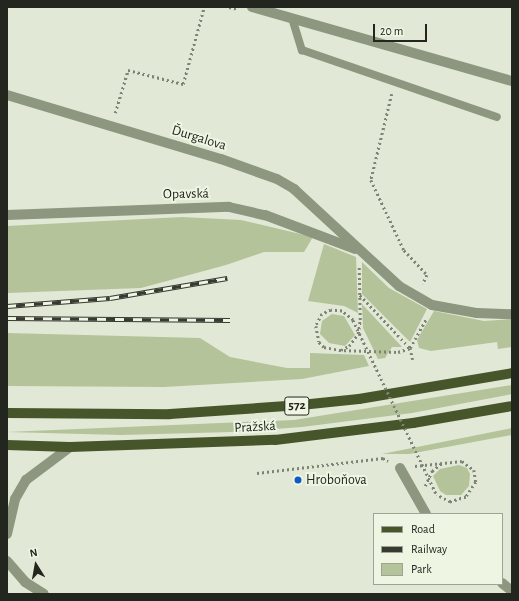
<!DOCTYPE html>
<meta charset="utf-8">
<style>
body{margin:0}
#map{position:relative;width:519px;height:601px;overflow:hidden;background:#e1e8d5;font-family:"Alegreya Sans",sans-serif}
div>[style]{position:absolute}
.green>*{inset:0;background:#b4c39a}
.path>*{height:2.5px;margin-top:-1.25px;transform-origin:0;background:repeating-linear-gradient(90deg,#7e8376 0 2px,transparent 0 5px)}
.service>*{height:8px;margin:-4px;padding:0 4px;transform-origin:4px;border-radius:4px;background:#8d967f}
.minor>*{height:10px;margin:-5px;padding:0 5px;transform-origin:5px;border-radius:5px;background:#8d967f}
.tertiary>*{height:10px;margin:-5px;padding:0 5px;transform-origin:5px;border-radius:5px;background:#8d967f}
.primary>*{height:10px;margin:-5px;padding:0 5px;transform-origin:5px;border-radius:5px;background:#47552a}
.rail>*{height:4.5px;margin-top:-2.25px;transform-origin:0;background:repeating-linear-gradient(90deg,#eef6e3 0 9px,#363a31 0 18px);box-sizing:border-box;border-block:1px solid #363a31}
.path-bridge>*{height:2.5px;margin-top:-1.25px;transform-origin:0;background:repeating-linear-gradient(90deg,#7e8376 0 2px,transparent 0 5px)}
.dots>*{width:11px;height:11px;translate:-50% -50%;box-sizing:border-box;border:2px solid #eef6e3;border-radius:50%}
span{translate:-50% -50%;white-space:nowrap;text-align:center;line-height:1.15;-webkit-text-stroke:4px #eef6e3;paint-order:stroke}
.shield-label span{padding:1px 3px;background:#eef6e3;border:1px solid;border-radius:3px;-webkit-text-stroke-width:0}
.shield-label{font-size:13px;color:#23261f;font-weight:700}
.street-label{font-size:14px;color:#23261f}
.poi-label{font-size:14px;color:#23261f}
.left{translate:0 -50%;text-align:left}
.frame{position:absolute;inset:0;border:8px solid #23261f;pointer-events:none}
.legend{position:absolute;left:373px;top:513px;width:130px;height:72px;box-sizing:border-box;background:#eef6e3;border:1px solid #9da395;margin:0;padding:5px 7px;list-style:none;font-size:12px;color:#23261f}
.legend li{display:flex;align-items:center;gap:8px;height:20px}
.legend b{width:20px;border:1px solid #9da395}
.north{position:absolute;left:16px;top:545px;width:40px;height:40px;-webkit-text-stroke:3px #eef6e3;paint-order:stroke;rotate:349deg;font-size:11px;font-weight:700;line-height:16px;text-align:center;color:#23261f}
.north::after{content:'';display:block;margin:auto;width:14px;height:18px;background:#23261f;clip-path:polygon(50% 0,100% 100%,50% 72%,0 100%)}
.scale{position:absolute;left:373px;top:24px;width:54px;height:18px;box-sizing:border-box;border:2px solid #23261f;border-top:0;padding-left:5px;font-size:12px;line-height:14px;white-space:nowrap;color:#23261f;-webkit-text-stroke:3px #eef6e3;paint-order:stroke}
</style>
<div id="map">
<div class="green">
<div style="clip-path:polygon(182px 217px,241px 220px,313px 237px,304px 252px,264px 252px,226px 265px,141px 288px,7px 293px,7px 226px)"></div>
<div style="clip-path:polygon(324px 244px,356px 257px,358px 313px,344px 306px,308px 301px)"></div>
<div style="clip-path:polygon(362px 262px,389px 288px,427px 309px,410px 342px,362px 294px)"></div>
<div style="clip-path:polygon(362px 304px,402px 347px,392px 347px,385px 358px,378px 359px,363px 328px)"></div>
<div style="clip-path:polygon(434px 311px,484px 321px,512px 319px,512px 347px,498px 349px,497px 342px,431px 351px,419px 348px,417px 340px)"></div>
<div style="clip-path:polygon(332px 314px,344px 316px,355px 335px,345px 346px,329px 343px,320px 334px,322px 321px)"></div>
<div style="clip-path:polygon(7px 333px,200px 338px,230px 357px,287px 368px,310px 368px,310px 353px,364px 355px,369px 366px,302px 379px,164px 387px,7px 386px)"></div>
<div style="clip-path:polygon(512px 385px,512px 394px,412px 413px,302px 427px,232px 432px,121px 435px,7px 432px,294px 420px)"></div>
<div style="clip-path:polygon(512px 428px,512px 435px,409px 454px,382px 454px)"></div>
<div style="clip-path:polygon(459px 465px,467px 468px,470px 474px,469px 486px,461px 495px,446px 495px,440px 491px,433px 476px,440px 469px)"></div>
</div>
<div class="path">
<div style="left:229px;top:7px;width:9px;rotate:13deg"></div>
<div style="left:392px;top:94px;width:89px;rotate:103.7deg"></div>
<div style="left:371px;top:180px;width:77px;rotate:64.8deg"></div>
<div style="left:404px;top:250px;width:34px;rotate:47deg"></div>
<div style="left:427px;top:275px;width:10px;rotate:114deg"></div>
<div style="left:115px;top:113px;width:45px;rotate:-73.2deg"></div>
<div style="left:128px;top:70px;width:57px;rotate:14.3deg"></div>
<div style="left:183px;top:84px;width:80px;rotate:-74.7deg"></div>
<div style="left:360px;top:295px;width:73px;rotate:46.7deg"></div>
<div style="left:410px;top:348px;width:12px;rotate:76deg"></div>
<div style="left:353px;top:320px;width:14px;rotate:-141deg"></div>
<div style="left:342px;top:311px;width:11px;rotate:-175deg"></div>
<div style="left:331px;top:310px;width:10px;rotate:156deg"></div>
<div style="left:322px;top:314px;width:13px;rotate:117deg"></div>
<div style="left:316px;top:326px;width:16px;rotate:79deg"></div>
<div style="left:319px;top:342px;width:7px;rotate:45deg"></div>
<div style="left:324px;top:347px;width:15px;rotate:11deg"></div>
<div style="left:339px;top:350px;width:59px;rotate:1.9deg"></div>
<div style="left:398px;top:352px;width:13px;rotate:-18deg"></div>
<div style="left:410px;top:348px;width:35px;rotate:-61deg"></div>
<div style="left:341px;top:350px;width:9px;rotate:-27deg"></div>
<div style="left:349px;top:346px;width:15px;rotate:-53deg"></div>
<div style="left:358px;top:334px;width:14px;rotate:-82deg"></div>
<div style="left:360px;top:320px;width:53px;rotate:-91.1deg"></div>
<div style="left:415px;top:466px;width:47px;rotate:-6.1deg"></div>
<div style="left:462px;top:461px;width:15px;rotate:37deg"></div>
<div style="left:474px;top:470px;width:12px;rotate:81deg"></div>
<div style="left:476px;top:482px;width:18px;rotate:124deg"></div>
<div style="left:466px;top:497px;width:17px;rotate:163deg"></div>
<div style="left:450px;top:502px;width:15px;rotate:-152deg"></div>
<div style="left:257px;top:473px;width:127px;rotate:-6.8deg"></div>
<div style="left:383px;top:458px;width:6px;rotate:31deg"></div>
<div style="left:425px;top:486px;width:17px;rotate:-65deg"></div>
<div style="left:432px;top:471px;width:13px;rotate:-39deg"></div>
</div>
<div class="service">
<div style="left:292px;top:18px;width:34px;rotate:73deg"></div>
<div style="left:302px;top:50px;width:206px;rotate:19deg"></div>
</div>
<div class="minor">
<div style="left:252px;top:7px;width:270px;rotate:15.9deg"></div>
<div style="left:7px;top:95px;width:223px;rotate:16.7deg"></div>
<div style="left:221px;top:159px;width:59px;rotate:19.7deg"></div>
<div style="left:277px;top:179px;width:20px;rotate:30deg"></div>
<div style="left:294px;top:189px;width:143px;rotate:42.7deg"></div>
<div style="left:399px;top:286px;width:38px;rotate:30deg"></div>
<div style="left:432px;top:305px;width:46px;rotate:10.1deg"></div>
<div style="left:477px;top:313px;width:35px;rotate:2deg"></div>
<div style="left:7px;top:215px;width:222px;rotate:-2.1deg"></div>
<div style="left:229px;top:207px;width:37px;rotate:13deg"></div>
<div style="left:265px;top:215px;width:96px;rotate:20.7deg"></div>
<div style="left:400px;top:468px;width:53px;rotate:60.5deg"></div>
<div style="left:7px;top:561px;width:28px;rotate:49deg"></div>
<div style="left:25px;top:582px;width:22px;rotate:32deg"></div>
<div style="left:502px;top:583px;width:13px;rotate:39deg"></div>
</div>
<div class="tertiary">
<div style="left:7px;top:534px;width:36px;rotate:-77deg"></div>
<div style="left:15px;top:499px;width:22px;rotate:-60deg"></div>
<div style="left:26px;top:480px;width:55px;rotate:-36.9deg"></div>
</div>
<div class="primary">
<div style="left:7px;top:413px;width:163px;rotate:0.4deg"></div>
<div style="left:170px;top:414px;width:131px;rotate:-3.9deg"></div>
<div style="left:301px;top:405px;width:58px;rotate:-5.9deg"></div>
<div style="left:359px;top:399px;width:155px;rotate:-9.6deg"></div>
<div style="left:7px;top:445px;width:63px;rotate:1.8deg"></div>
<div style="left:70px;top:447px;width:205px;rotate:-2deg"></div>
<div style="left:275px;top:440px;width:139px;rotate:-7deg"></div>
<div style="left:413px;top:423px;width:100px;rotate:-9.7deg"></div>
</div>
<div class="rail">
<div style="left:7px;top:306px;width:103px;rotate:-4.4deg"></div>
<div style="left:110px;top:298px;width:119px;rotate:-9.7deg"></div>
<div style="left:7px;top:318px;width:223px;rotate:0.5deg"></div>
</div>
<div class="path-bridge">
<div style="left:353px;top:320px;width:194px;rotate:64.4deg"></div>
</div>
<div class="dots">
<div style="left:298px;top:480px;background:#0d5bc5"></div>
</div>
<div class="shield-label">
<span style="left:297px;top:406px">572</span>
</div>
<div class="street-label">
<span style="left:199px;top:138px;rotate:17deg">Ďurgalova</span>
<span style="left:186px;top:194px;rotate:-1deg">Opavská</span>
<span style="left:255px;top:427px;rotate:-3deg">Pražská</span>
</div>
<div class="poi-label">
<span class="left" style="left:306px;top:480px">Hroboňova</span>
</div>
<div class="frame"></div>
<ul class="legend">
<li><b style="height:5px;background:#47552a"></b>Road</li>
<li><b style="height:5px;background:#363a31"></b>Railway</li>
<li><b style="height:11px;background:#b4c39a"></b>Park</li>
</ul>
<div class="north">N</div>
<div class="scale">20 m</div>
</div>
